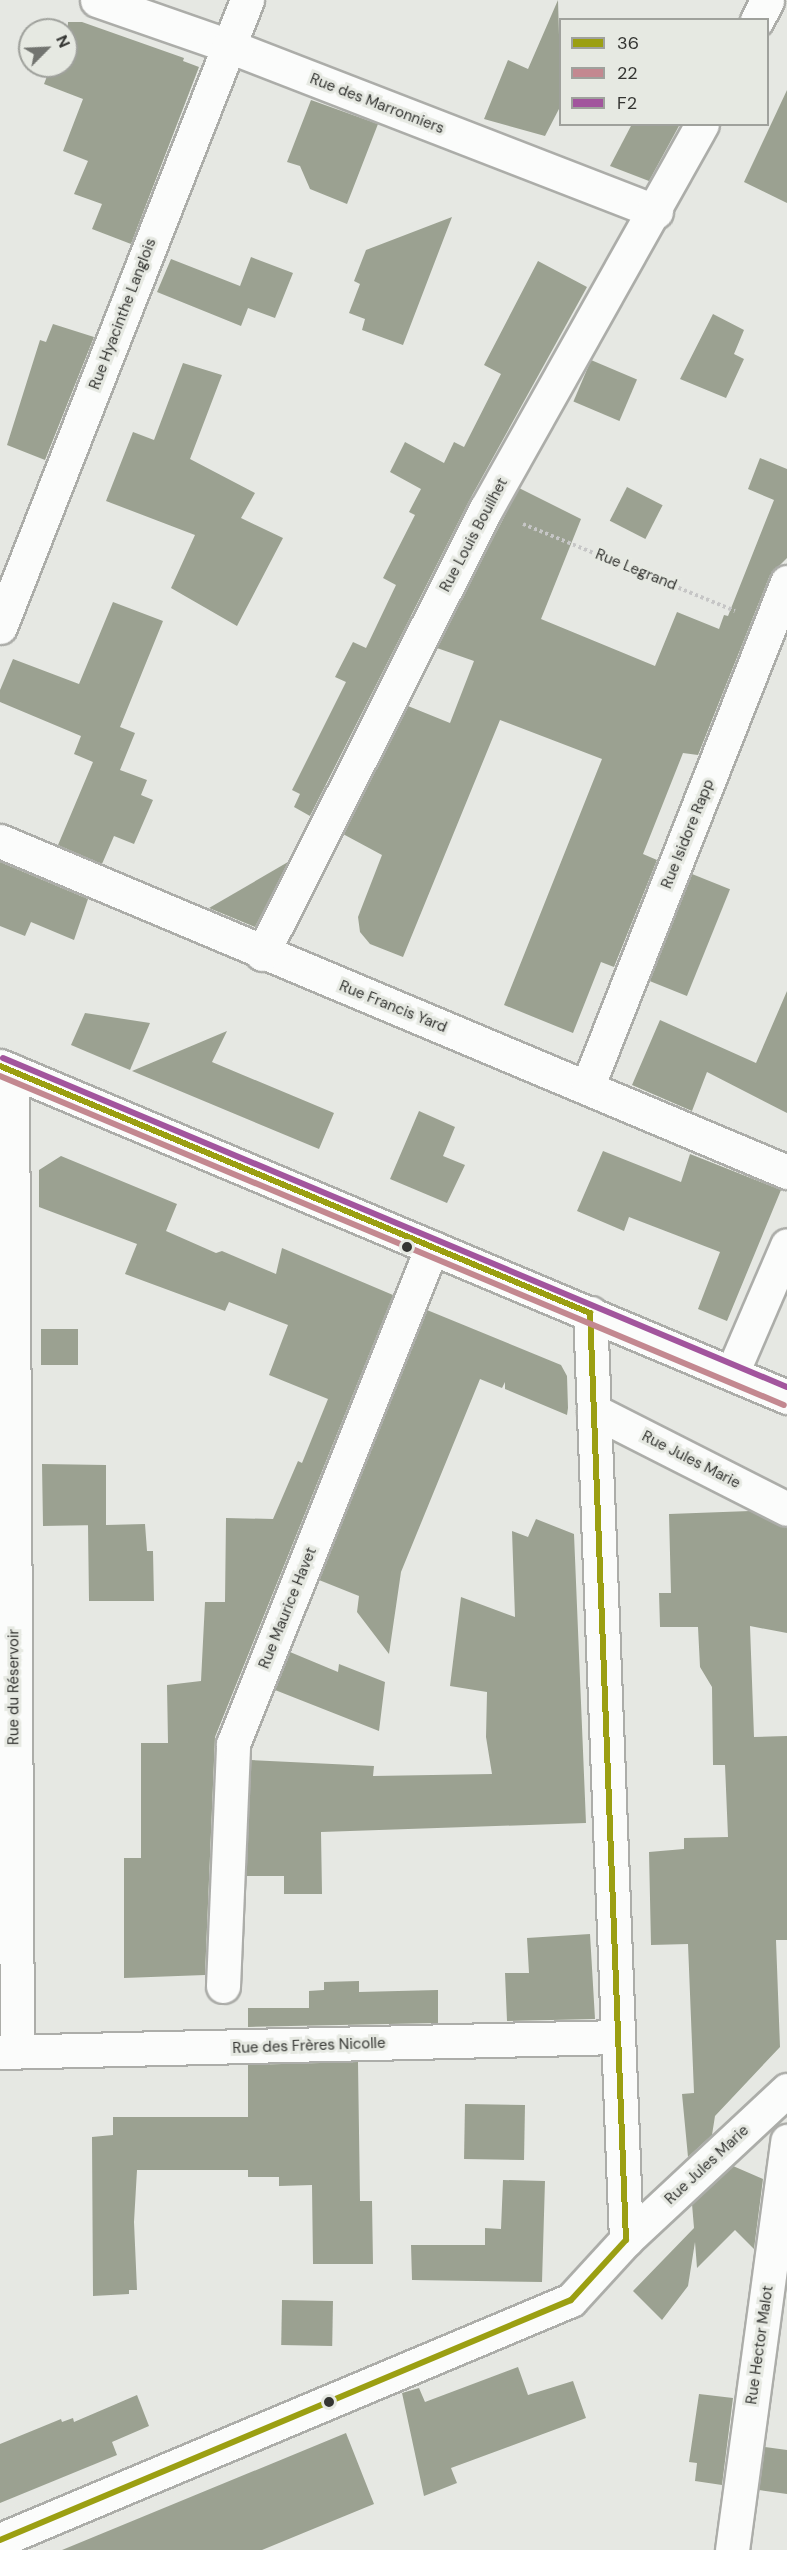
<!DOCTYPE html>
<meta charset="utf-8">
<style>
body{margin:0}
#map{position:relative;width:787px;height:2550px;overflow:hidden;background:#e6e8e3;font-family:"DM Sans",sans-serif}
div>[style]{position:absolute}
.building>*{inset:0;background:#9ba191;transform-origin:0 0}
.path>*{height:4px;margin-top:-2px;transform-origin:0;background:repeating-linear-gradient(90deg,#c6c6c6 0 3px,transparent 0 6px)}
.roads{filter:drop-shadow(2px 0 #acada9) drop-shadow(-2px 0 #acada9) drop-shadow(0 2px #acada9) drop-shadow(0 -2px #acada9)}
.street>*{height:33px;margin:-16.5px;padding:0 16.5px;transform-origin:16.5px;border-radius:16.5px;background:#fbfcfb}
.secondary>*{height:33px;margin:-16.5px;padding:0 16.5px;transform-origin:16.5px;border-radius:16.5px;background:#fbfcfb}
.bus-1>*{height:6px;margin:-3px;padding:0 3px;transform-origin:3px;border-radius:3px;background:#9b9f12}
.bus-2>*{height:6px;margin:-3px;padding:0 3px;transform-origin:3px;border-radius:3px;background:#c38890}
.bus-3>*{height:6px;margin:-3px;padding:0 3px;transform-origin:3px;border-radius:3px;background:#a2559d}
.dots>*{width:16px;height:16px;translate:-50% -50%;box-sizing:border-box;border:3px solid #e6e9e2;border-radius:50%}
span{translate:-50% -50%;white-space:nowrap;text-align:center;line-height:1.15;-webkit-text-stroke:6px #e6e9e2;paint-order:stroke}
.street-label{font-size:15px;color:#343532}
.legend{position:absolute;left:559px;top:18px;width:210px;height:108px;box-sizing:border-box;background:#e6e9e2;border:2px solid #9fa19c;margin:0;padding:8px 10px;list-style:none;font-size:18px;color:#343532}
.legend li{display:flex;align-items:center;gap:12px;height:30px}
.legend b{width:30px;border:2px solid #9fa19c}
.north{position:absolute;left:18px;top:18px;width:60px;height:60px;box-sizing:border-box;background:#e6e9e2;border:2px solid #9fa19c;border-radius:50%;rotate:66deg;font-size:16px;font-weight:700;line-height:24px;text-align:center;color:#343532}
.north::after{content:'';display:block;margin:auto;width:21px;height:27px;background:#727470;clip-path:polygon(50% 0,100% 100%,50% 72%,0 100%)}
</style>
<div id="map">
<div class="building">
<div style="clip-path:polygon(558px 0,561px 105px,545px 136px,484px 119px,508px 60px,528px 69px)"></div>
<div style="clip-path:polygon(68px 22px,82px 22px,184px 58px,183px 61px,199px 67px,131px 244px,92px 229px,102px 204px,74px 194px,88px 161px,63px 151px,83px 99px,44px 84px,51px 66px,66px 66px)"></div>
<div style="clip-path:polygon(787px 90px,787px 203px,744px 182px)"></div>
<div style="clip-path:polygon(311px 100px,378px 124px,347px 204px,310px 189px,300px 166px,287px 162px)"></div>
<div style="clip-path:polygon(632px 124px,680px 124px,649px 181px,610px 166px)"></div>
<div style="clip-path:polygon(452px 217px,403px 345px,362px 330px,365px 319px,349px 313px,360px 284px,354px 281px,366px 250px)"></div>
<div style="clip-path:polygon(251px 257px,293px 273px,275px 318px,248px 308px,241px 326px,157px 292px,171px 259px,240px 286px)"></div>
<div style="clip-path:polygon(538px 261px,587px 287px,469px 501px,310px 816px,294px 807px,300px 794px,292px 790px,346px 682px,335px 677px,353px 642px,366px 648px,396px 585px,383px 578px,415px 515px,409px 512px,421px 489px,390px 472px,405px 442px,444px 463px,454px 442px,464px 447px,501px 374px,484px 365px)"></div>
<div style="clip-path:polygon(713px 314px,744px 330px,734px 354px,744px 359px,726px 398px,680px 379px)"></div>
<div style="clip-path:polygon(53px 324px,94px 337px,45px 460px,7px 445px,40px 340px,46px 342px)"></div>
<div style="left:591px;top:360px;width:50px;height:45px;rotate:23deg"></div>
<div style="clip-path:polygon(183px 363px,222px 375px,190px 459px,255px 493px,241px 518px,283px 538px,237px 626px,171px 588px,195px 535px,106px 501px,133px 432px,154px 440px)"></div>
<div style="clip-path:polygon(760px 458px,787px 469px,787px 558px,770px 575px,698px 755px,683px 753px,643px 854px,657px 860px,614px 967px,601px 962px,573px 1033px,504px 1005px,602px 759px,500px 720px,403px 957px,370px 944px,360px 932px,358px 917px,382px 855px,343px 834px,408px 706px,450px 723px,474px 661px,437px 648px,519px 488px,581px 519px,541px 619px,655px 666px,677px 612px,719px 629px,724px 615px,728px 616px,774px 500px,748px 489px)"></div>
<div style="left:627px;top:487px;width:40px;height:38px;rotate:27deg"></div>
<div style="clip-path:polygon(113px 602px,163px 621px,120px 727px,135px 733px,120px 770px,147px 780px,141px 795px,153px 800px,134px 844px,114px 836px,102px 864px,58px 845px,93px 762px,74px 754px,81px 736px,0 702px,0 690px,13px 659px,79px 684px)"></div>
<div style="clip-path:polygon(0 862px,88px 899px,74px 940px,31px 922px,25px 936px,0 926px)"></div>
<div style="clip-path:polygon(288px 862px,255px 927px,209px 908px)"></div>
<div style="left:692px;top:874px;width:41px;height:115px;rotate:22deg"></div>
<div style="clip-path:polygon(787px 991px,787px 1113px,707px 1072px,692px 1111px,632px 1085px,660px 1020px,756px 1063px)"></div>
<div style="clip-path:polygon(85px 1013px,150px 1023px,130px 1070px,71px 1045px)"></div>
<div style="clip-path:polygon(227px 1031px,212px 1062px,334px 1113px,319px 1149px,132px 1071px)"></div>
<div style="clip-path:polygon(419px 1111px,455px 1127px,443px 1156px,465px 1165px,447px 1203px,390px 1179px)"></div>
<div style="clip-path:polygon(603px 1151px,681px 1182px,690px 1154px,781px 1190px,727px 1321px,698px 1309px,720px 1252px,629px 1217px,624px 1231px,577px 1211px)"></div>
<div style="clip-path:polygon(61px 1156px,177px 1204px,166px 1231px,216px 1253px,222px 1251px,276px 1274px,282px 1248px,393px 1295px,215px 1737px,205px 1975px,124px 1978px,124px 1858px,141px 1858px,141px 1743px,168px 1743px,167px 1685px,201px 1681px,205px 1602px,225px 1602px,226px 1518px,273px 1519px,298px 1461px,302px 1463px,328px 1399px,269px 1375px,288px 1325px,229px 1302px,225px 1311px,125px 1274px,137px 1244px,39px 1207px,39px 1170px)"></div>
<div style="clip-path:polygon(427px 1310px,561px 1365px,567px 1376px,568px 1408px,567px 1415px,505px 1389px,505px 1382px,502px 1388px,480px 1379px,401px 1572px,389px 1654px,357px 1612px,359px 1596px,319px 1580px)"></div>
<div style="left:41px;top:1329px;width:37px;height:36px"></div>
<div style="clip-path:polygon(42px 1464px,106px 1465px,106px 1525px,145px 1524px,147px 1551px,153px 1551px,154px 1601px,89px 1601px,88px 1525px,99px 1525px,43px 1526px)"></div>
<div style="clip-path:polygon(750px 1511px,787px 1528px,787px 1633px,750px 1626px,754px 1737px,787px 1736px,787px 1940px,776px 1940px,780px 2047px,715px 2116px,712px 2135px,688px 2157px,682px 2094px,694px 2093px,688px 1944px,651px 1945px,649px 1852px,684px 1849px,684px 1838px,728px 1837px,725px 1765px,713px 1765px,712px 1687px,700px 1667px,698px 1627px,660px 1627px,659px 1593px,671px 1593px,669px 1514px)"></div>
<div style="clip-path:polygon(536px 1519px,574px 1534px,586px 1823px,321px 1832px,322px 1894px,284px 1894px,284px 1876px,246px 1876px,251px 1760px,374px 1766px,373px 1776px,492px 1774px,486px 1737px,487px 1692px,450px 1686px,461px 1597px,515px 1617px,512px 1531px,528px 1537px)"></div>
<div style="clip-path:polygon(290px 1652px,338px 1672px,339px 1664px,385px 1682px,379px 1731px,275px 1690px)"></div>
<div style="clip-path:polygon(590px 1934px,595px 2019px,507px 2021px,505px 1973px,529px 1973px,527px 1938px)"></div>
<div style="clip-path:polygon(359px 1981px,359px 1992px,438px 1990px,438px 2023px,248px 2027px,248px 2008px,309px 2008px,309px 1991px,324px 1990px,324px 1982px)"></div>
<div style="clip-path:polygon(358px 2062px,360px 2201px,372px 2201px,373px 2264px,313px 2264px,312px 2185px,279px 2186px,279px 2177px,248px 2177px,248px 2170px,137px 2170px,134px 2222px,137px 2290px,129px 2290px,129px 2294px,93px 2296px,92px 2137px,113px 2135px,113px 2117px,248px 2117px,248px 2065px)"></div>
<div style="left:465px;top:2104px;width:60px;height:55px;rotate:1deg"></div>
<div style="clip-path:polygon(733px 2166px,763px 2179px,754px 2249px,735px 2230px,697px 2268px,695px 2242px,688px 2286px,662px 2320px,633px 2291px,694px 2228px,692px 2204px)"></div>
<div style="clip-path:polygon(503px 2180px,545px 2181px,542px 2282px,412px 2280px,411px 2245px,485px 2245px,485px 2228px,501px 2229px)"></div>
<div style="left:282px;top:2300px;width:51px;height:45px;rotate:1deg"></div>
<div style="clip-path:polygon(518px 2367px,528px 2395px,573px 2381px,586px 2418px,451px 2468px,457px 2483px,424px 2496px,402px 2393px,419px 2388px,425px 2402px)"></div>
<div style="clip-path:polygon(699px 2394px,733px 2398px,722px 2485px,695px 2481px,697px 2463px,689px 2462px)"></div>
<div style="clip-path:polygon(137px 2395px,149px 2426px,112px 2442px,117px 2455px,0 2503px,0 2444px,61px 2419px,62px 2422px,73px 2418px,74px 2422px)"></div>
<div style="clip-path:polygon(346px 2433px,374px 2504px,313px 2529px,262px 2550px,62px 2550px)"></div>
<div style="clip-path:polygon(765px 2447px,787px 2450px,787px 2494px,759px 2490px)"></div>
</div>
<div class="path">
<div style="left:523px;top:524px;width:229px;rotate:22.3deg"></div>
</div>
<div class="roads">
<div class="street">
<div style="left:97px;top:0;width:140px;rotate:19.2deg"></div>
<div style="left:229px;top:46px;width:458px;rotate:21.2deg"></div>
<div style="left:757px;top:20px;width:22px;rotate:-63deg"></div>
<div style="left:0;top:627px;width:674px;rotate:-68.5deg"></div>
<div style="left:0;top:841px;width:854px;rotate:22.81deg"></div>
<div style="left:262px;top:954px;width:498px;rotate:-63.3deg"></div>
<div style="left:486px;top:509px;width:441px;rotate:-60.7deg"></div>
<div style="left:12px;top:1071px;width:980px;rotate:89.71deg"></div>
<div style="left:588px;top:1085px;width:541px;rotate:-68.41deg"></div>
<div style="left:732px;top:1373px;width:139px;rotate:-66.7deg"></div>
<div style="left:594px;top:1411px;width:216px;rotate:26.9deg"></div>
<div style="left:223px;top:1986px;width:242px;rotate:-87.6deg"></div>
<div style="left:233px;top:1744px;width:535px;rotate:-68.18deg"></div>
<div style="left:0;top:2052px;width:618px;rotate:-1.39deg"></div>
<div style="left:626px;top:2240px;width:220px;rotate:-43deg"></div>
<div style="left:0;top:2540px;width:619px;rotate:-22.8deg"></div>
<div style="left:571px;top:2300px;width:81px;rotate:-47.5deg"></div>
<div style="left:626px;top:2240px;width:928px;rotate:-92.22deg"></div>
<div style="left:732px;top:2550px;width:413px;rotate:-82.3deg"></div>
</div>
<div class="secondary">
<div style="left:0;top:1066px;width:854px;rotate:22.81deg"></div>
</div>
</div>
<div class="bus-1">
<div style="left:0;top:1066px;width:640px;rotate:22.72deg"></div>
<div style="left:0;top:2540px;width:619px;rotate:-22.8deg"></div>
<div style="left:571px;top:2300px;width:81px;rotate:-47.5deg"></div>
<div style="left:626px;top:2240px;width:928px;rotate:-92.22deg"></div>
</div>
<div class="bus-2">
<div style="left:0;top:1076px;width:850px;rotate:22.77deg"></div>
</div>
<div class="bus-3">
<div style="left:3px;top:1058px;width:850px;rotate:22.77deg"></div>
</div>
<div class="dots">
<div style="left:407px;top:1247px;background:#343532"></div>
<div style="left:329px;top:2402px;background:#343532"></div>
</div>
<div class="street-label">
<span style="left:377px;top:104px;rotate:21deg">Rue des Marronniers</span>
<span style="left:123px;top:314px;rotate:-69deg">Rue Hyacinthe Langlois</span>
<span style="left:474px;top:535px;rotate:-62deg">Rue Louis Bouilhet</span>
<span style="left:636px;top:570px;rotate:22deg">Rue Legrand</span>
<span style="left:688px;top:834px;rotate:-68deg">Rue Isidore Rapp</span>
<span style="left:393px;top:1007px;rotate:22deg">Rue Francis Yard</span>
<span style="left:691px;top:1460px;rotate:27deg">Rue Jules Marie</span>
<span style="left:288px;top:1608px;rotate:-68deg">Rue Maurice Havet</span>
<span style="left:14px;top:1687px;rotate:-90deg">Rue du Réservoir</span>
<span style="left:309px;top:2046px;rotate:-2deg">Rue des Frères Nicolle</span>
<span style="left:707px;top:2165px;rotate:-43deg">Rue Jules Marie</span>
<span style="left:760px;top:2345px;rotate:-82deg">Rue Hector Malot</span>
</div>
<ul class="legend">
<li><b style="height:8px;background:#9b9f12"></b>36</li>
<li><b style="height:8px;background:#c38890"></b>22</li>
<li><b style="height:8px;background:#a2559d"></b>F2</li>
</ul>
<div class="north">N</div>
</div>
